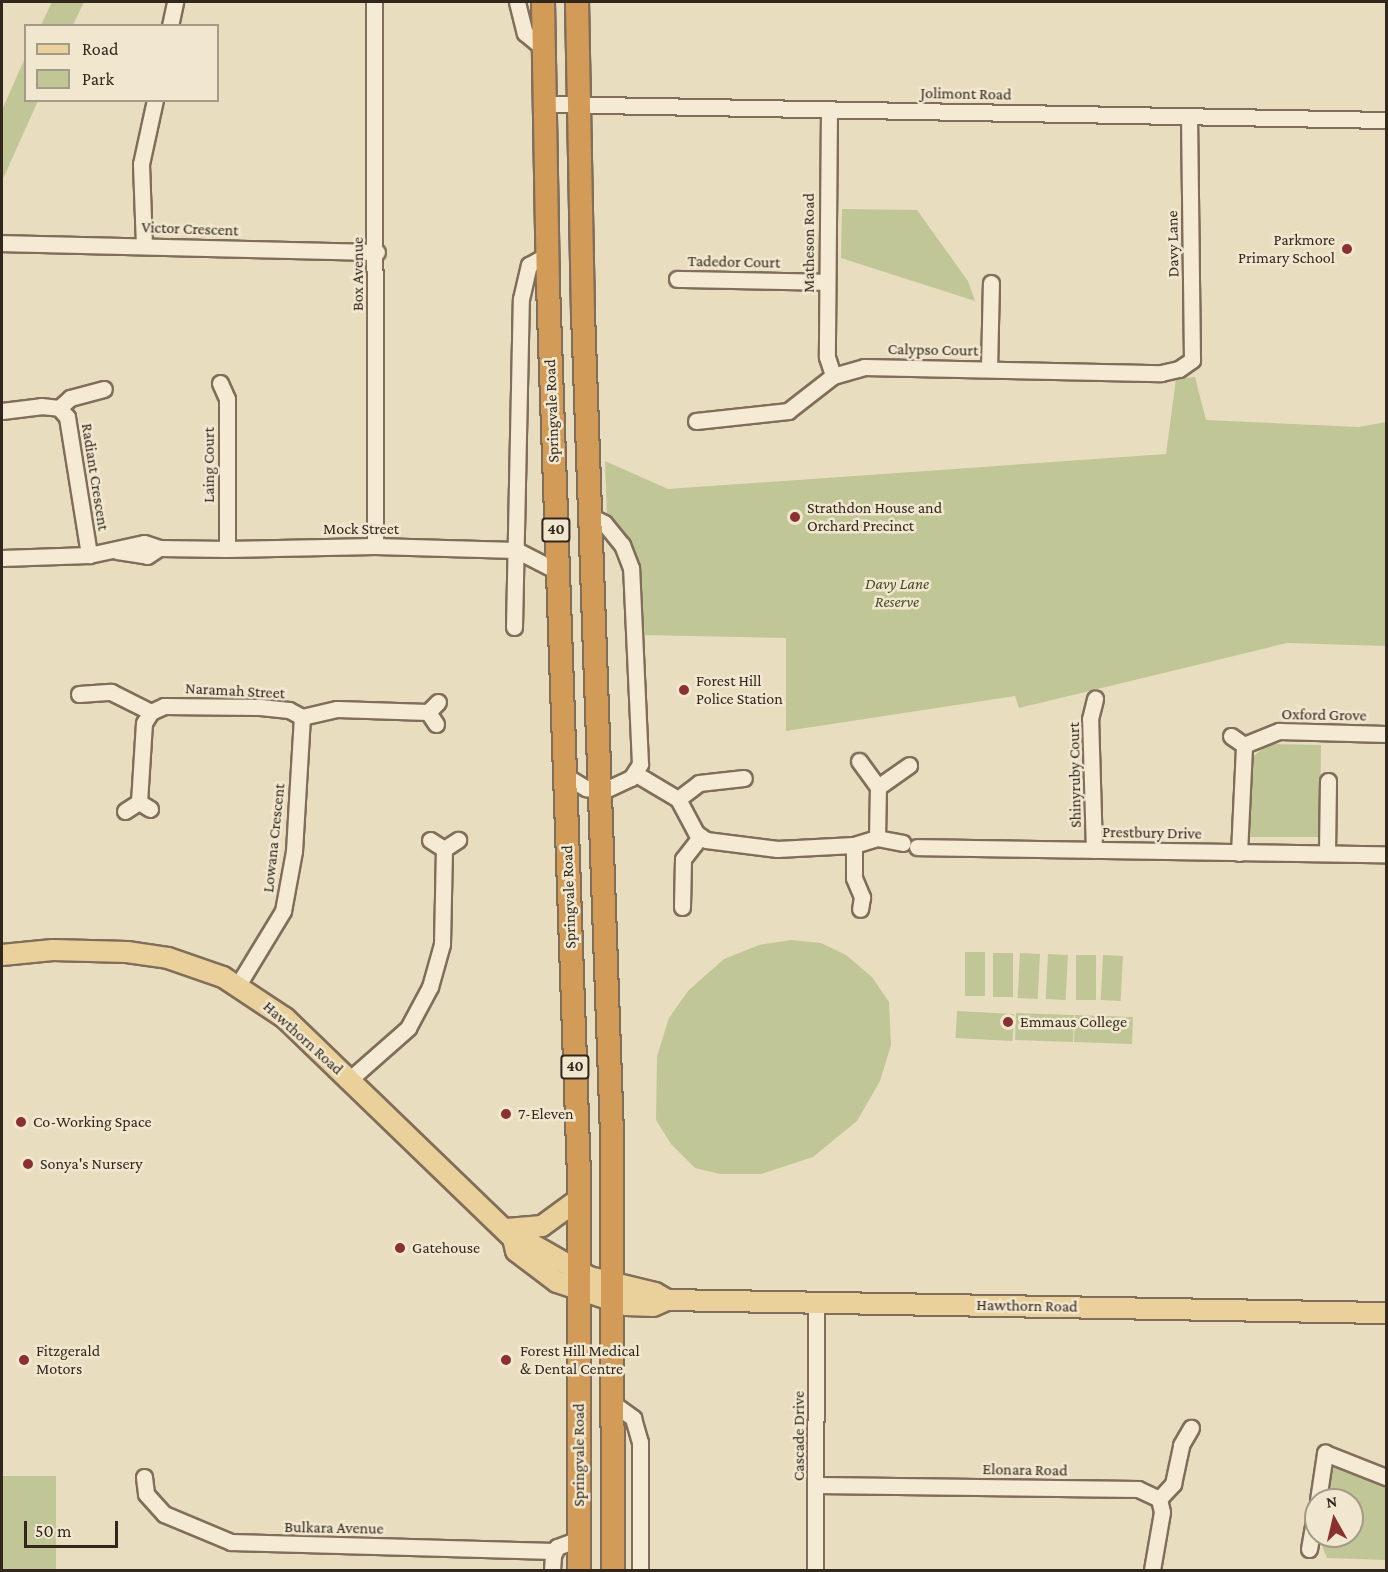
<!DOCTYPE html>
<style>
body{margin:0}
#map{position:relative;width:1388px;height:1572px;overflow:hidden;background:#e9ddc0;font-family:"Crimson Pro",serif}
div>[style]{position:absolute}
.green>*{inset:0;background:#c0c696;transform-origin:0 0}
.roads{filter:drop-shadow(2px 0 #806e5a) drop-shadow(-2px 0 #806e5a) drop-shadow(0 2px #806e5a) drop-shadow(0 -2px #806e5a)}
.minor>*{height:15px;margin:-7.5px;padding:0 7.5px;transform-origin:7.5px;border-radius:7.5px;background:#f5ead3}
.major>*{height:20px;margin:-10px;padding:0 10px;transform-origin:10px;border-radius:10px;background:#ead19b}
.highway>*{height:22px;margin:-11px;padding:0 11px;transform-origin:11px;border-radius:11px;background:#d29b58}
.dots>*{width:16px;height:16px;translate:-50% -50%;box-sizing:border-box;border:3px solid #f1e7cf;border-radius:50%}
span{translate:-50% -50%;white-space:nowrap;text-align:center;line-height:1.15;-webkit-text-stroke:5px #f1e7cf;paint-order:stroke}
.shield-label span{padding:2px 4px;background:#f1e7cf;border:2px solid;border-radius:4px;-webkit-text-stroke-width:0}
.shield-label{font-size:15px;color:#31271d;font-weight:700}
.street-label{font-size:16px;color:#31271d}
.poi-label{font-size:16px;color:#31271d}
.right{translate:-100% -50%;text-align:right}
.left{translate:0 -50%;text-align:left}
.park-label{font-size:16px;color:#434c25;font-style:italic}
.frame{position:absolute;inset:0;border:3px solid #31271d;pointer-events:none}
.legend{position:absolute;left:24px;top:24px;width:195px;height:78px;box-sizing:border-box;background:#f1e7cf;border:2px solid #a49a88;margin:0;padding:8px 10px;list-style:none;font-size:18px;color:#31271d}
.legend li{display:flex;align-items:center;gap:12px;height:30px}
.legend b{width:30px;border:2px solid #a49a88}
.north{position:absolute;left:1304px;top:1488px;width:60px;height:60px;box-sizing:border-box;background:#f1e7cf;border:2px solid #a49a88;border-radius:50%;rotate:352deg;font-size:16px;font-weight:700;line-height:24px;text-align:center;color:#31271d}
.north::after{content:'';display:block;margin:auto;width:21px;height:27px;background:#8a3031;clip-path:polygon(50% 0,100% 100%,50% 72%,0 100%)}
.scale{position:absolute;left:24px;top:1521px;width:94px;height:27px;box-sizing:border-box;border:3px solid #31271d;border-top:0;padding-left:8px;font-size:18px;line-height:21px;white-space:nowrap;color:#31271d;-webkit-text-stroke:4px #f1e7cf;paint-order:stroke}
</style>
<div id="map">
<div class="green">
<div style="clip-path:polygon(52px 2px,84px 2px,73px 25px,41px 25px)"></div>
<div style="clip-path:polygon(25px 58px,26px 100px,38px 101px,2px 181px,2px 110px)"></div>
<div style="clip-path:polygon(842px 209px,917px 210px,968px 281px,975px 301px,841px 258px)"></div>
<div style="clip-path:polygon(1195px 377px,1206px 420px,1359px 427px,1386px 422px,1386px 646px,1287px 643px,1019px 708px,1015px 696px,786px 731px,786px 638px,641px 635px,630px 550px,607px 515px,605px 461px,668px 489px,1166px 454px,1176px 379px)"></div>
<div style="clip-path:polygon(1268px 744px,1321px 745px,1320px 837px,1248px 837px,1249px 760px)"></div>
<div style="clip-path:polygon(791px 940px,821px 943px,846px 955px,872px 977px,889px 1002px,891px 1045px,880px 1081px,857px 1121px,813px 1157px,761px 1174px,720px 1174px,695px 1168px,671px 1144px,656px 1120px,657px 1056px,669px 1018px,688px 991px,724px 959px,759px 945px)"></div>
<div style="left:965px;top:952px;width:20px;height:44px"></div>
<div style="left:993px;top:953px;width:20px;height:44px"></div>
<div style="left:1020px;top:953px;width:20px;height:45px;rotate:3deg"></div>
<div style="left:1048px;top:954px;width:20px;height:45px;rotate:3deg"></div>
<div style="left:1076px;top:955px;width:20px;height:45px"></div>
<div style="left:1103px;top:955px;width:20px;height:45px;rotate:3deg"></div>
<div style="left:957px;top:1011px;width:57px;height:27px;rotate:3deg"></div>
<div style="left:1016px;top:1013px;width:58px;height:27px;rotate:2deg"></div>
<div style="left:1075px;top:1015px;width:58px;height:27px;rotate:2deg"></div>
<div style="clip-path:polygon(1330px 1459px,1386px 1483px,1386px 1560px,1327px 1558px,1318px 1536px,1352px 1536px,1352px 1500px,1323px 1500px)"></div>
<div style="left:2px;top:1476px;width:54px;height:94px"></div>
</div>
<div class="roads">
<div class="minor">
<div style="left:374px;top:2px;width:544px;rotate:89.89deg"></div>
<div style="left:517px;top:2px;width:32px;rotate:76deg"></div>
<div style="left:525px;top:33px;width:25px;rotate:40deg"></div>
<div style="left:170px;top:26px;width:25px;rotate:-78deg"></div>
<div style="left:545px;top:104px;width:841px;rotate:1.09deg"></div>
<div style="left:829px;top:110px;width:247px;rotate:90.5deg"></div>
<div style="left:827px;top:357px;width:20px;rotate:72deg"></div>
<div style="left:2px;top:243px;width:375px;rotate:1.4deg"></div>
<div style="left:144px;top:246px;width:82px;rotate:-92.1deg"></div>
<div style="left:141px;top:164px;width:66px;rotate:-77.7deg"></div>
<div style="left:677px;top:279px;width:150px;rotate:1.1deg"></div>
<div style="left:989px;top:369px;width:86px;rotate:-88.7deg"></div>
<div style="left:220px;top:383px;width:17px;rotate:66deg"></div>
<div style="left:227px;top:399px;width:150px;rotate:90deg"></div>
<div style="left:59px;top:408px;width:15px;rotate:-42deg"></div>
<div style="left:70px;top:398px;width:35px;rotate:-15deg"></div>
<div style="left:2px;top:411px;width:39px;rotate:-7deg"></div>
<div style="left:41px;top:406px;width:18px;rotate:6deg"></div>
<div style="left:59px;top:408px;width:12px;rotate:48deg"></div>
<div style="left:67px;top:417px;width:140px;rotate:80.9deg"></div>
<div style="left:696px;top:421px;width:93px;rotate:-6.2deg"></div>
<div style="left:788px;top:411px;width:57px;rotate:-37.9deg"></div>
<div style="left:833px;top:376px;width:32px;rotate:-16deg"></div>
<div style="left:864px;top:367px;width:297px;rotate:1.2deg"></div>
<div style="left:1161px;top:373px;width:18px;rotate:-13deg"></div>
<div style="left:1179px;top:369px;width:16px;rotate:-35deg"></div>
<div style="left:1192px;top:360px;width:244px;rotate:-90.7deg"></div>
<div style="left:117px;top:551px;width:30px;rotate:9deg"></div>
<div style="left:147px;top:556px;width:14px;rotate:-34deg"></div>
<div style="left:2px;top:558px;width:87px;rotate:-2deg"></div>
<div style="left:89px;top:555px;width:56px;rotate:-12.3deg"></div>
<div style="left:144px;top:543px;width:16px;rotate:18deg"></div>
<div style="left:159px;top:548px;width:68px;rotate:0.8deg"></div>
<div style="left:227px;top:549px;width:148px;rotate:-1.2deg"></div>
<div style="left:375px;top:546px;width:141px;rotate:1.6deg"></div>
<div style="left:516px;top:550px;width:46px;rotate:27.1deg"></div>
<div style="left:514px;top:627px;width:328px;rotate:-88.8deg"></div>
<div style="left:521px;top:299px;width:35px;rotate:-77deg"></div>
<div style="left:529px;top:265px;width:21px;rotate:-29deg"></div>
<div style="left:79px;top:694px;width:32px;rotate:-4deg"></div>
<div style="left:111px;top:692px;width:45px;rotate:26.6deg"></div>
<div style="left:151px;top:712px;width:14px;rotate:-25deg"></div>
<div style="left:164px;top:706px;width:96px;rotate:0.6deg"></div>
<div style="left:260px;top:707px;width:29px;rotate:6deg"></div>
<div style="left:289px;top:710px;width:15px;rotate:28deg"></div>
<div style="left:302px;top:717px;width:36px;rotate:-13deg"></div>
<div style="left:337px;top:709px;width:91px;rotate:1.9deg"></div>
<div style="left:436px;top:724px;width:14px;rotate:-124deg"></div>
<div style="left:428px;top:712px;width:14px;rotate:-45deg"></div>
<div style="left:1231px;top:736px;width:16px;rotate:35deg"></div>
<div style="left:1244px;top:745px;width:38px;rotate:-22deg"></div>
<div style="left:1279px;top:731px;width:107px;rotate:1.6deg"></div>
<div style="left:859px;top:761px;width:32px;rotate:54deg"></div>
<div style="left:636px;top:774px;width:49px;rotate:30.8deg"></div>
<div style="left:678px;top:799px;width:38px;rotate:62deg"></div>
<div style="left:696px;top:833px;width:12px;rotate:35deg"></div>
<div style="left:706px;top:840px;width:72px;rotate:7.2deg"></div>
<div style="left:777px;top:849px;width:77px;rotate:-3deg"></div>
<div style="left:854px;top:845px;width:24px;rotate:-17deg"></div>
<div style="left:877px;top:838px;width:26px;rotate:11deg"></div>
<div style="left:564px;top:775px;width:26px;rotate:31deg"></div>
<div style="left:586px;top:788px;width:19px;rotate:6deg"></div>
<div style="left:605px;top:790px;width:29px;rotate:-25deg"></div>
<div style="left:631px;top:778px;width:17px;rotate:-57deg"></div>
<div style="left:640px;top:764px;width:196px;rotate:-92.6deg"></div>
<div style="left:631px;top:568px;width:25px;rotate:-111deg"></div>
<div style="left:622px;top:545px;width:28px;rotate:-129deg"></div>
<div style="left:604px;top:523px;width:16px;rotate:-153deg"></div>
<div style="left:678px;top:799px;width:26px;rotate:-37deg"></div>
<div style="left:699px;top:783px;width:45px;rotate:-6.3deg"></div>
<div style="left:139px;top:802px;width:79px;rotate:-86.4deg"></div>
<div style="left:144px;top:723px;width:13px;rotate:-58deg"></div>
<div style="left:125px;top:811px;width:17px;rotate:-33deg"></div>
<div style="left:139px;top:802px;width:13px;rotate:32deg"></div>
<div style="left:877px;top:838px;width:51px;rotate:-88.9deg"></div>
<div style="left:878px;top:787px;width:38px;rotate:-35deg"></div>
<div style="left:430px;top:840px;width:17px;rotate:33deg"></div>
<div style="left:444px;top:849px;width:17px;rotate:-33deg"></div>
<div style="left:854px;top:845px;width:33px;rotate:90deg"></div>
<div style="left:854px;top:878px;width:21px;rotate:67deg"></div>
<div style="left:862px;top:897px;width:12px;rotate:99deg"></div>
<div style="left:917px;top:847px;width:469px;rotate:0.9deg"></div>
<div style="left:1094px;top:850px;width:131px;rotate:-91.7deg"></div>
<div style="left:1090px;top:719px;width:21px;rotate:-76deg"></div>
<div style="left:1239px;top:853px;width:108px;rotate:-87.3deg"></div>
<div style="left:1327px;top:853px;width:72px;rotate:-89.2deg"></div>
<div style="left:682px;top:907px;width:48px;rotate:-88.8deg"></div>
<div style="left:683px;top:859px;width:28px;rotate:-52deg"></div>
<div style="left:238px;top:985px;width:87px;rotate:-58.7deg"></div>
<div style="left:283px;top:911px;width:61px;rotate:-79.6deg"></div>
<div style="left:294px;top:851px;width:134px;rotate:-86.6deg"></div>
<div style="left:349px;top:1080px;width:79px;rotate:-41.4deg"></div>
<div style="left:408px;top:1028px;width:47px;rotate:-61.8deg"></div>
<div style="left:430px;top:987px;width:45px;rotate:-74.4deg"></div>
<div style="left:442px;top:944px;width:95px;rotate:-88.8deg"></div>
<div style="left:614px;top:1404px;width:24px;rotate:36deg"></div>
<div style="left:633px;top:1418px;width:25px;rotate:74deg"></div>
<div style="left:640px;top:1442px;width:128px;rotate:90deg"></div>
<div style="left:144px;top:1477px;width:17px;rotate:83deg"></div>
<div style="left:146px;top:1494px;width:27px;rotate:48deg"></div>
<div style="left:164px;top:1514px;width:73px;rotate:22.7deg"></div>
<div style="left:231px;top:1542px;width:323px;rotate:1.6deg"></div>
<div style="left:817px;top:1485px;width:321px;rotate:0.7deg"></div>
<div style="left:1138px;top:1489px;width:23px;rotate:25deg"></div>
<div style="left:1159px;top:1499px;width:13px;rotate:77deg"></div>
<div style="left:1162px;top:1512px;width:59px;rotate:99.8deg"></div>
<div style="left:1159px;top:1499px;width:21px;rotate:-47deg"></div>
<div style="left:1173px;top:1484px;width:40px;rotate:-78deg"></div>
<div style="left:1181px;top:1445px;width:20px;rotate:-60deg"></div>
<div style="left:1318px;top:1500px;width:48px;rotate:-81.5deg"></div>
<div style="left:1325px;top:1453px;width:66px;rotate:21.5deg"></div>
<div style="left:1309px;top:1549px;width:41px;rotate:-80.1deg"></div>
<div style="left:552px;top:1570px;width:15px;rotate:-86deg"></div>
<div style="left:553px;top:1555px;width:9px;rotate:-63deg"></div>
<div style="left:557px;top:1547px;width:23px;rotate:-20deg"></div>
<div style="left:815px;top:1570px;width:268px;rotate:-89.8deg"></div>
</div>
<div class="major">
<div style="left:2px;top:955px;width:51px;rotate:-5.6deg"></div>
<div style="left:53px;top:950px;width:74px;rotate:1.5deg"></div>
<div style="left:127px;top:952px;width:41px;rotate:8.3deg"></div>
<div style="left:168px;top:958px;width:58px;rotate:19.1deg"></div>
<div style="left:223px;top:977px;width:74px;rotate:33.5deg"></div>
<div style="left:285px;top:1018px;width:317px;rotate:44deg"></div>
<div style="left:513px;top:1238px;width:16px;rotate:15deg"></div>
<div style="left:528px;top:1242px;width:70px;rotate:29.8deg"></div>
<div style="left:589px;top:1277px;width:68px;rotate:13.6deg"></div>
<div style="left:655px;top:1293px;width:14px;rotate:30deg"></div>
<div style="left:507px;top:1229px;width:35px;rotate:-5deg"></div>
<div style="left:542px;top:1226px;width:46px;rotate:-36.1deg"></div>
<div style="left:513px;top:1238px;width:13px;rotate:77deg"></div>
<div style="left:516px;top:1251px;width:51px;rotate:37.1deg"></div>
<div style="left:557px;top:1282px;width:73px;rotate:18.4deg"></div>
<div style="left:626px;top:1305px;width:27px;rotate:2deg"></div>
<div style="left:653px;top:1306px;width:15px;rotate:-23deg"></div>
<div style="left:667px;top:1300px;width:719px;rotate:1.04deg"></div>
</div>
<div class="highway">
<div style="left:543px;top:2px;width:282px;rotate:89deg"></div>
<div style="left:548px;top:284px;width:894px;rotate:88.01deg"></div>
<div style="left:579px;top:1177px;width:393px;rotate:90deg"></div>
<div style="left:577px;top:2px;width:311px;rotate:88.9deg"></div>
<div style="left:583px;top:313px;width:822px;rotate:87.98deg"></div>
<div style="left:612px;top:1134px;width:436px;rotate:89.9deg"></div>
</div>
</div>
<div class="dots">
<div style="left:1347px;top:249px;background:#8a3031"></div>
<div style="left:795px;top:517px;background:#8a3031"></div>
<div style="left:684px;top:690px;background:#8a3031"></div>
<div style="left:1008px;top:1022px;background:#8a3031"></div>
<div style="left:506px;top:1114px;background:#8a3031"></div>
<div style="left:21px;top:1122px;background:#8a3031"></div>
<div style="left:28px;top:1164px;background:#8a3031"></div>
<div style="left:400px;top:1248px;background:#8a3031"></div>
<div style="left:24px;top:1360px;background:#8a3031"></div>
<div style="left:506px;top:1360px;background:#8a3031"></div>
</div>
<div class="shield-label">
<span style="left:556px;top:530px">40</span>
<span style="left:575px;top:1067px">40</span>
</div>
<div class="street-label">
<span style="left:966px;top:94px;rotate:1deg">Jolimont Road</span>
<span style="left:190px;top:229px;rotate:2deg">Victor Crescent</span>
<span style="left:809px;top:243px;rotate:-90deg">Matheson Road</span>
<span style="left:1173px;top:244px;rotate:-91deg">Davy Lane</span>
<span style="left:734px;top:262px;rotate:1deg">Tadedor Court</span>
<span style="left:358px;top:274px;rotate:-90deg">Box Avenue</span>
<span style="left:933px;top:350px;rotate:1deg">Calypso Court</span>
<span style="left:552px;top:411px;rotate:-92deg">Springvale Road</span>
<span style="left:209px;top:465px;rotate:-90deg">Laing Court</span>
<span style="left:95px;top:477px;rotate:81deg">Radiant Crescent</span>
<span style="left:361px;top:529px">Mock Street</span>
<span style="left:235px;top:691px;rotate:3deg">Naramah Street</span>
<span style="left:1324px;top:715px;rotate:1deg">Oxford Grove</span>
<span style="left:1075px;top:775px;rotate:-91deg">Shinyruby Court</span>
<span style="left:1152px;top:833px;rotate:1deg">Prestbury Drive</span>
<span style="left:274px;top:838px;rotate:-84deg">Lowana Crescent</span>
<span style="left:569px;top:897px;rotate:-92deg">Springvale Road</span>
<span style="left:303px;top:1038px;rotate:42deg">Hawthorn Road</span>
<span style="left:1027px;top:1306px;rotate:1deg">Hawthorn Road</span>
<span style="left:799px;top:1436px;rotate:-90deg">Cascade Drive</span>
<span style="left:579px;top:1455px;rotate:-90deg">Springvale Road</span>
<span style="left:1025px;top:1470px;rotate:1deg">Elonara Road</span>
<span style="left:334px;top:1528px;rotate:1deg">Bulkara Avenue</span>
</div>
<div class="poi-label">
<span class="right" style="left:1335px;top:249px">Parkmore<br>Primary School</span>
<span class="left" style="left:807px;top:517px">Strathdon House and<br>Orchard Precinct</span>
<span class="left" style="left:696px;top:690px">Forest Hill<br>Police Station</span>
<span class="left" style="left:1020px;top:1022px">Emmaus College</span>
<span class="left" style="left:518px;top:1114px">7-Eleven</span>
<span class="left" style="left:33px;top:1122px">Co-Working Space</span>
<span class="left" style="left:40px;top:1164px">Sonya's Nursery</span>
<span class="left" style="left:412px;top:1248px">Gatehouse</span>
<span class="left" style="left:36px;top:1360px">Fitzgerald<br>Motors</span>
<span class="left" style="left:520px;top:1360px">Forest Hill Medical<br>&amp; Dental Centre</span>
</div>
<div class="park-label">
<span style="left:897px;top:593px">Davy Lane<br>Reserve</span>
</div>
<div class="frame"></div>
<ul class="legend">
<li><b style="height:8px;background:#ead19b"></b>Road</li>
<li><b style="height:16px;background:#c0c696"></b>Park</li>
</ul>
<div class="north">N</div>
<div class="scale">50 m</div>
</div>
